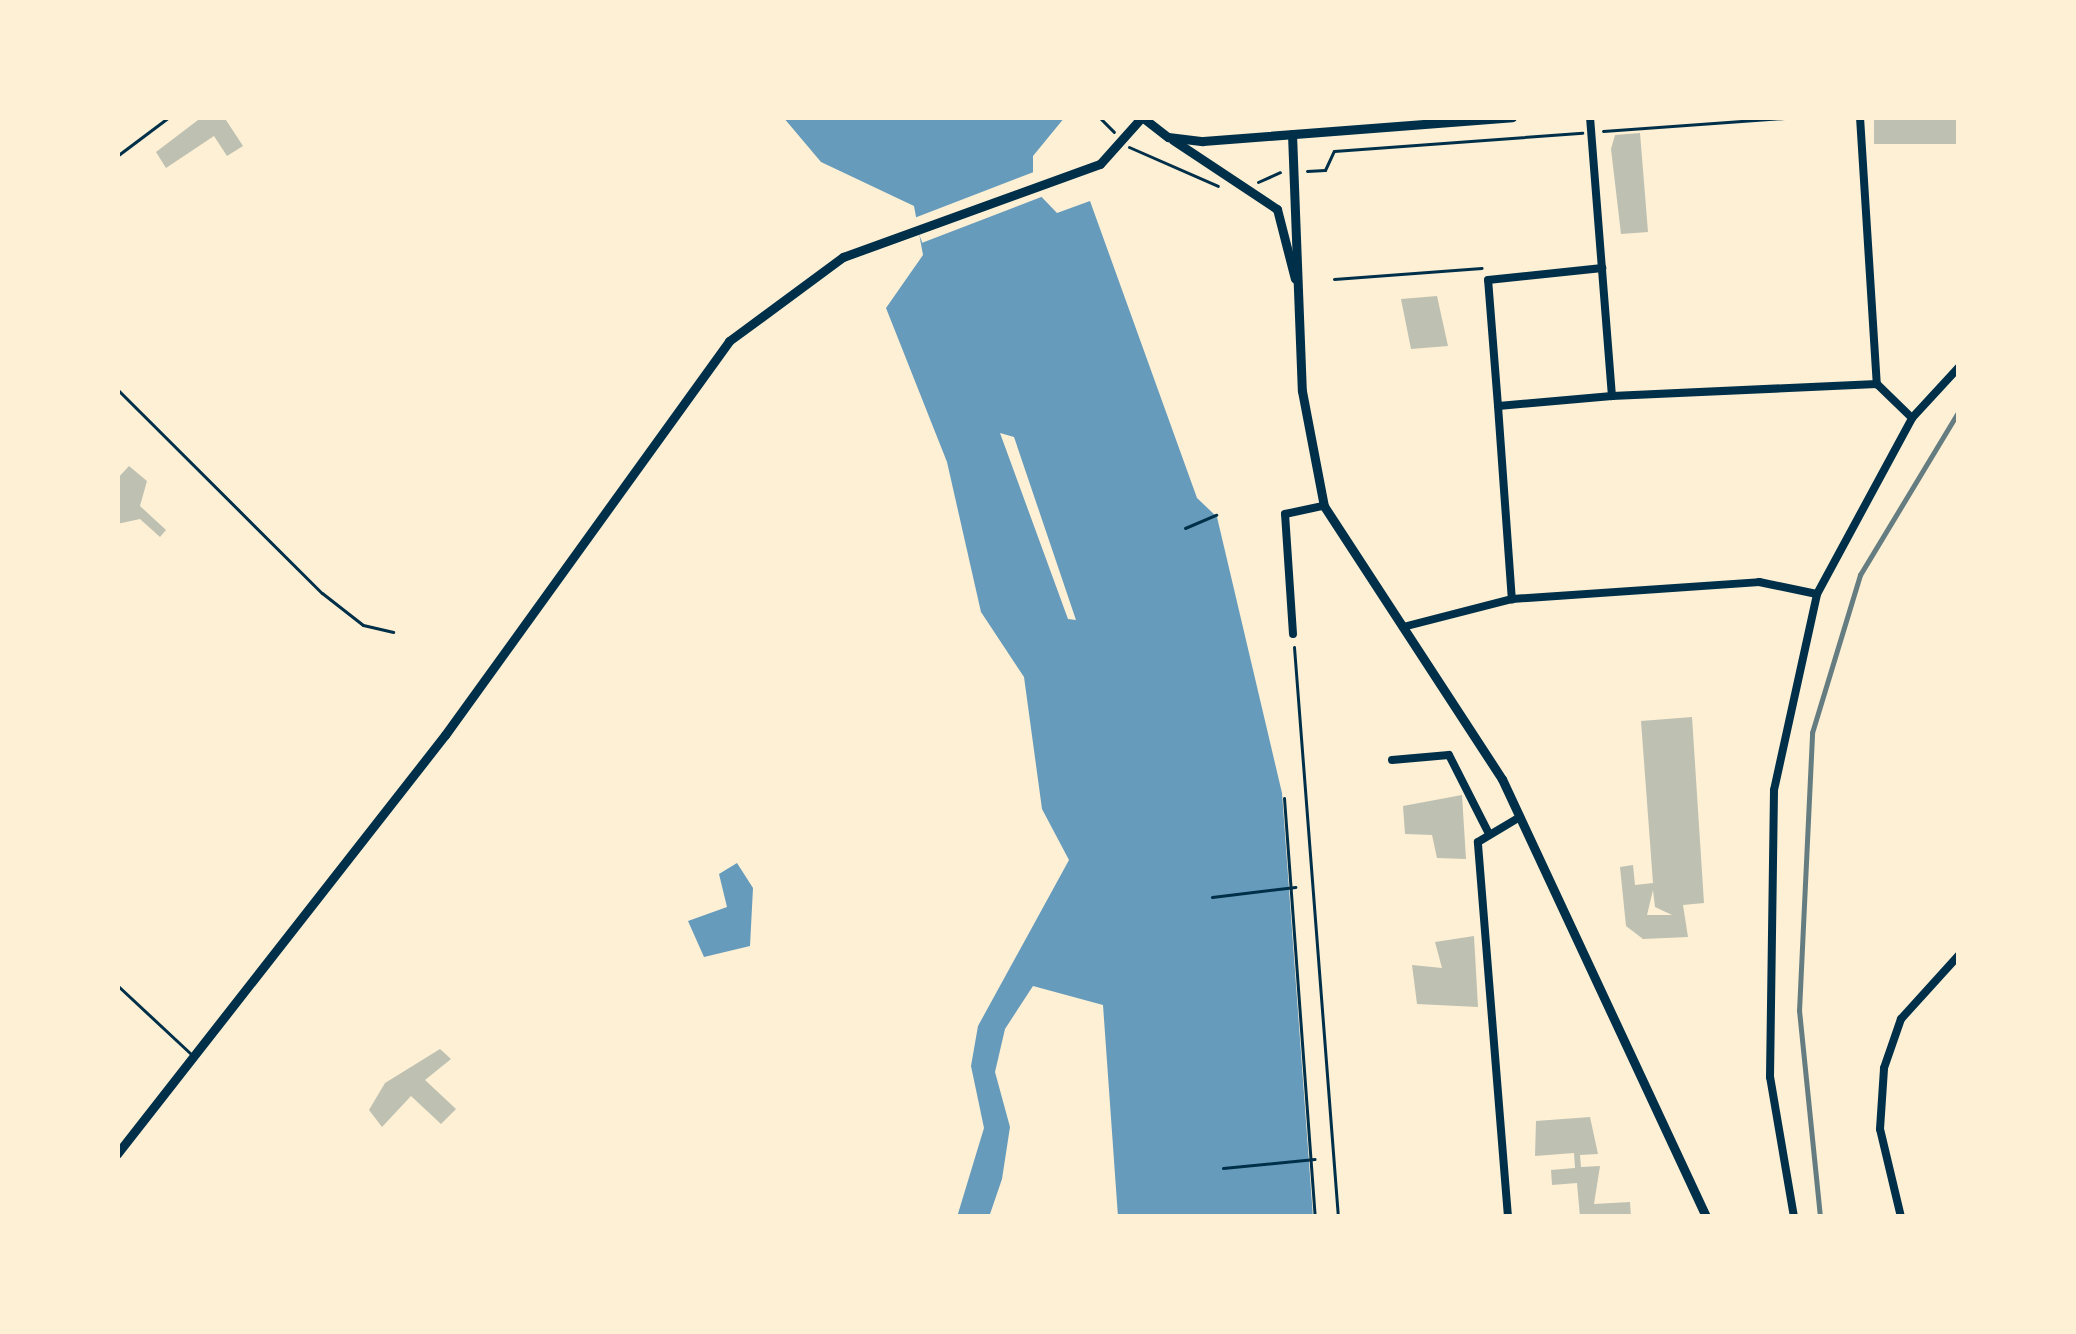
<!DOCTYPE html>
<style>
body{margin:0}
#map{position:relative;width:2076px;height:1334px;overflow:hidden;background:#fdf0d5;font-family:Helvetica,sans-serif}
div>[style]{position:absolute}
.water>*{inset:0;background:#669bbc}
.pier>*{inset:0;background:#fdf0d5;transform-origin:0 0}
.building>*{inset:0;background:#bec0b2;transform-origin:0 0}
.path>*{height:3px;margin:-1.5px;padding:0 1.5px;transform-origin:1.5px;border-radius:1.5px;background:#003049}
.service>*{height:3px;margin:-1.5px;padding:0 1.5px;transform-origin:1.5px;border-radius:1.5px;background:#003049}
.minor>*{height:8px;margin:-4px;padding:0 4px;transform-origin:4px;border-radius:4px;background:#003049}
.tertiary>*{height:9px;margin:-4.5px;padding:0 4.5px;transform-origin:4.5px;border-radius:4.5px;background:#003049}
.secondary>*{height:9px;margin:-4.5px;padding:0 4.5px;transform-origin:4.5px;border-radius:4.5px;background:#003049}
.rail>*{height:4.5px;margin:-2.25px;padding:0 2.25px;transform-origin:2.25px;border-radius:2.25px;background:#657d81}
span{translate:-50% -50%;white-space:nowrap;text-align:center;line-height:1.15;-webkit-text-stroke:12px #fdf0d5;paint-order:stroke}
.frame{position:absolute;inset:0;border:120px solid #fdf0d5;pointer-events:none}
</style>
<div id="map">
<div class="water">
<div style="clip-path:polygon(evenodd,783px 117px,1065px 117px,1033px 156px,1033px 188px,1057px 213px,1090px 201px,1197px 498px,1217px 517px,1282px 793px,1313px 1217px,1118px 1217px,1103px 1005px,1033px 986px,1005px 1029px,995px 1072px,1010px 1127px,1002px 1179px,989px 1217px,957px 1217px,984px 1128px,971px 1066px,978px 1026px,1069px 860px,1042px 809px,1024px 677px,981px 612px,947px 462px,886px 308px,923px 255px,914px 206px,821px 162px,783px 117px,1000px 433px,1014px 437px,1076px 620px,1068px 619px,1000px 433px)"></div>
<div style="clip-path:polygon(737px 863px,753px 888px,750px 946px,704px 957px,688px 921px,727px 907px,719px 874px)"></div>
</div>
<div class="pier">
<div style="left:1039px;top:170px;width:26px;height:135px;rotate:69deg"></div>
</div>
<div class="building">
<div style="clip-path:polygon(202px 117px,224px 117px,243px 146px,227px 156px,214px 136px,166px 168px,156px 152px)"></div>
<div style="left:1959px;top:117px;width:27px;height:85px;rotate:90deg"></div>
<div style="clip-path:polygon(1640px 133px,1648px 232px,1621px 234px,1611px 149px,1615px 135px)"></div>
<div style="clip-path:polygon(1437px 296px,1448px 346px,1411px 349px,1401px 299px)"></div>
<div style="clip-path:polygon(129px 466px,147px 481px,140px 506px,166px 530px,160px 537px,140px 519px,117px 524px,117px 479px)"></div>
<div style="clip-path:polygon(evenodd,1692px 717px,1704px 903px,1683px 905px,1688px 937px,1643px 939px,1626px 926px,1620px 867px,1633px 865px,1635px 885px,1653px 883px,1641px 721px,1692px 717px,1653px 890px,1655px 907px,1672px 915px,1647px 915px,1653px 890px)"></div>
<div style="clip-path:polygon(1462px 795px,1466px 859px,1437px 858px,1432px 835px,1405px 834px,1403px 806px)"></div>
<div style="clip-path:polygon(1474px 936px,1478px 1007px,1417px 1004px,1412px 965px,1442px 968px,1435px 942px)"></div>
<div style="clip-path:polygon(440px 1049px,451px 1059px,425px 1080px,456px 1109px,441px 1124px,411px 1096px,382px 1127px,369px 1110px,385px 1083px)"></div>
<div style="clip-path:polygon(1590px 1117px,1598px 1154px,1580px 1155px,1581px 1167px,1600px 1166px,1594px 1204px,1630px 1202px,1631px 1217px,1580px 1217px,1577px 1183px,1552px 1185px,1551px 1170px,1575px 1168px,1574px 1153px,1535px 1156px,1536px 1121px)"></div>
</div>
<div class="path">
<div style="left:1099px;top:117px;width:21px;rotate:45deg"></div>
<div style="left:1603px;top:131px;width:196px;rotate:-4.1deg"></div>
<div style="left:1129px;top:147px;width:97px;rotate:23.7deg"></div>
<div style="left:117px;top:156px;width:65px;rotate:-36.9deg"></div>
<div style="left:1307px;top:171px;width:18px;rotate:-3deg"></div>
<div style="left:1325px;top:170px;width:21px;rotate:-65deg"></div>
<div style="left:1334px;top:151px;width:249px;rotate:-4.2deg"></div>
<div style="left:1258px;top:182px;width:24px;rotate:-24deg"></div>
<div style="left:1334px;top:279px;width:148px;rotate:-4.3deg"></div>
<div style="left:117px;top:389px;width:289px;rotate:44.9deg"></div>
<div style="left:322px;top:593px;width:52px;rotate:38deg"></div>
<div style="left:363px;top:625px;width:31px;rotate:13deg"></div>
<div style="left:1185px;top:528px;width:34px;rotate:-23deg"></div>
<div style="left:1294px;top:647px;width:572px;rotate:85.59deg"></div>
<div style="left:1284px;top:798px;width:420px;rotate:85.8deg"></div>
<div style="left:1212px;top:897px;width:84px;rotate:-6.9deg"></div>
<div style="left:1223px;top:1168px;width:92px;rotate:-5.6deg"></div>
</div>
<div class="service">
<div style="left:117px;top:985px;width:103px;rotate:43deg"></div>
</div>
<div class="minor">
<div style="left:1590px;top:117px;width:280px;rotate:85.5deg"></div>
<div style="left:1612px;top:396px;width:114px;rotate:175deg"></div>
<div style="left:1498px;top:406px;width:126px;rotate:-94.5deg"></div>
<div style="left:1488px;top:280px;width:115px;rotate:-6deg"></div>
<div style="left:1860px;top:117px;width:268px;rotate:86.4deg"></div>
<div style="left:1612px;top:396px;width:265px;rotate:-2.6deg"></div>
<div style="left:1498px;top:406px;width:194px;rotate:85.9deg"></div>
<div style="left:1912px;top:418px;width:69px;rotate:-47.3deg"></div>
<div style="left:1403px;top:627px;width:113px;rotate:-14.4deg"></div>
<div style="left:1512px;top:599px;width:248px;rotate:-3.9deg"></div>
<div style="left:1759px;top:582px;width:59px;rotate:11.7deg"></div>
<div style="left:1293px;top:634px;width:120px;rotate:-93.8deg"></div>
<div style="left:1285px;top:514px;width:40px;rotate:-12deg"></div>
<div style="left:1392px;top:760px;width:57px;rotate:-5deg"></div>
<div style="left:1449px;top:755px;width:89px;rotate:63.1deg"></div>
<div style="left:1508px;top:1217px;width:376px;rotate:-94.6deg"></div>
<div style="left:1478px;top:842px;width:49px;rotate:-30.8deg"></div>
<div style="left:1794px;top:1217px;width:142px;rotate:-99.7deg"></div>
<div style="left:1770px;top:1077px;width:287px;rotate:-89.2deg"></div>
<div style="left:1774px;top:790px;width:201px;rotate:-77.6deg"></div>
<div style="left:1817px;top:594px;width:200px;rotate:-61.6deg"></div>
<div style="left:1912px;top:418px;width:49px;rotate:-135.8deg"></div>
<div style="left:1901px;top:1217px;width:90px;rotate:-103.4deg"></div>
<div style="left:1880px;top:1129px;width:61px;rotate:-86.2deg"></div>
<div style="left:1884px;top:1068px;width:52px;rotate:-70.9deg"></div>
<div style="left:1901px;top:1019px;width:86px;rotate:-47.8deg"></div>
</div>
<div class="tertiary">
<div style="left:1142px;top:117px;width:33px;rotate:38deg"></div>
<div style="left:1168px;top:137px;width:35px;rotate:7deg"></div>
<div style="left:1203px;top:141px;width:310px;rotate:-4.4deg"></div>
<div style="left:1173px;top:140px;width:125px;rotate:33.6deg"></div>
<div style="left:1277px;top:209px;width:72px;rotate:75.6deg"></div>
<div style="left:117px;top:1154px;width:532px;rotate:-51.95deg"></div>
<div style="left:445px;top:735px;width:486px;rotate:-54.2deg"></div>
<div style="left:729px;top:341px;width:142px;rotate:-36.4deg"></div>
<div style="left:843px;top:257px;width:273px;rotate:-19.9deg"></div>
<div style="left:1100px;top:164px;width:63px;rotate:-48.2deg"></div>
</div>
<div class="secondary">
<div style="left:1292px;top:134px;width:257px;rotate:87.8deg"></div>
<div style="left:1302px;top:391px;width:117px;rotate:79.2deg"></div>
<div style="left:1324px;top:506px;width:326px;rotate:56.9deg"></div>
<div style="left:1502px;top:779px;width:483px;rotate:65deg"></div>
</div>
<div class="rail">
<div style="left:1820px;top:1217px;width:207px;rotate:-95.8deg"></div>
<div style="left:1799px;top:1011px;width:278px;rotate:-87.3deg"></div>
<div style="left:1812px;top:733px;width:165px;rotate:-73.1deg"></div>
<div style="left:1860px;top:575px;width:192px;rotate:-58.9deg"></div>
</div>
<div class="frame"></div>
</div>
